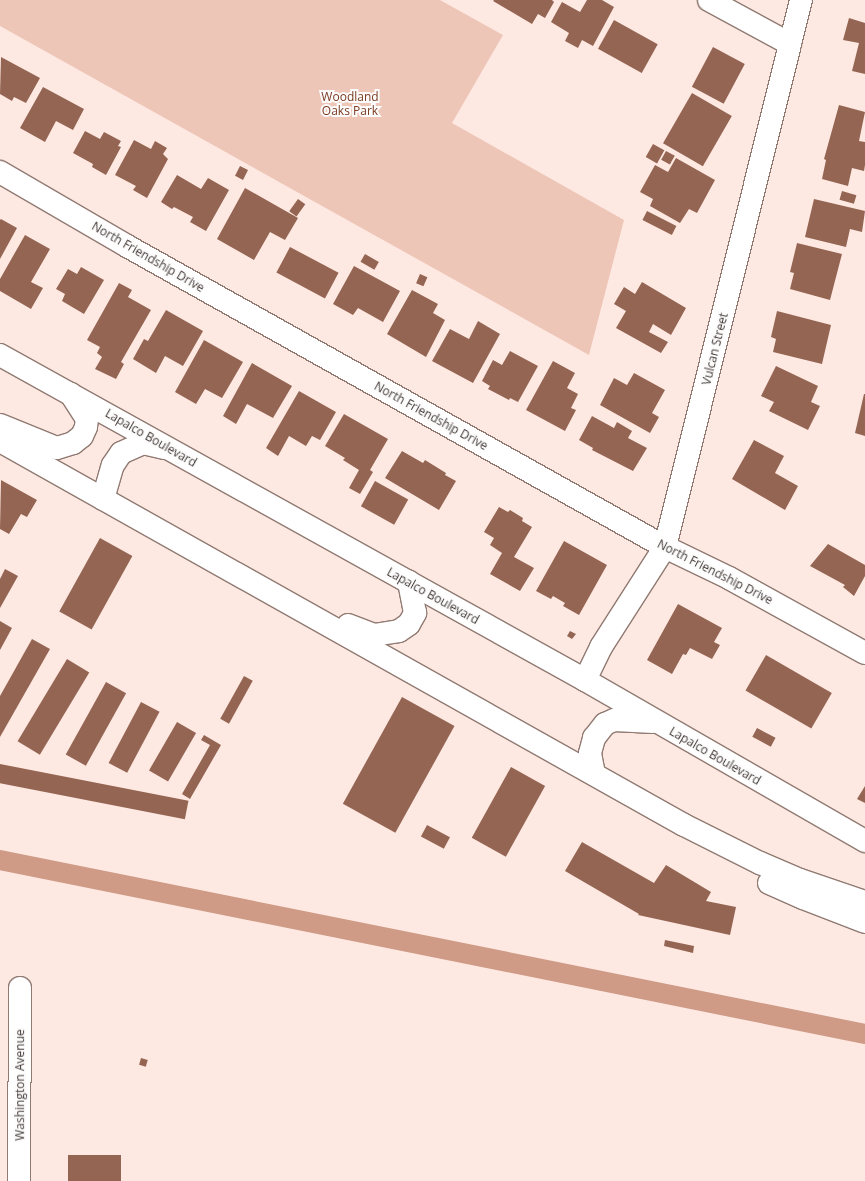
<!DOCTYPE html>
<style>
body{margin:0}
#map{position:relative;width:865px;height:1181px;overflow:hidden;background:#fee9e2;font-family:"Open Sans",sans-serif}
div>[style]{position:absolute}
.green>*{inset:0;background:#eec6b8}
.canal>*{height:20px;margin:-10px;padding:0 10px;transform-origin:10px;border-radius:10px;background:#cf9b87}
.building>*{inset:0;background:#956553;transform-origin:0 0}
.roads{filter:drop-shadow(1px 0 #907a72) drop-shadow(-1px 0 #907a72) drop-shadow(0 1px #907a72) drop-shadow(0 -1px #907a72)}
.street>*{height:22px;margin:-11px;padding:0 11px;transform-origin:11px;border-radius:11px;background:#fff}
.primary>*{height:22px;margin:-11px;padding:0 11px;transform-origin:11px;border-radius:11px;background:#fff}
span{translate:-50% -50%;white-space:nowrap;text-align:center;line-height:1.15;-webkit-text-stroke:4px #fcfcfc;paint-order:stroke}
.park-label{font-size:12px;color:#7b3a20}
.street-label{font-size:12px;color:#433936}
</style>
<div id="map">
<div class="green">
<div style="clip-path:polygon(0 0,440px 0,503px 35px,452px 123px,624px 220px,589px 355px,0 26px)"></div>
</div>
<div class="canal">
<div style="left:0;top:860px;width:882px;rotate:11.37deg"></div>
</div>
<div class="building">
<div style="clip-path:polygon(494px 0,552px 0,554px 2px,545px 18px,538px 14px,532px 24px,493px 1px)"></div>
<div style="clip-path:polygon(587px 0,602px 0,614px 7px,593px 46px,582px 40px,578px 48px,565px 41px,569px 33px,551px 22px,562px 2px,580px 12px)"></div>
<div style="clip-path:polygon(849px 18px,865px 23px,865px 74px,852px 71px,859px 43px,843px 40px)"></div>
<div style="left:614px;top:20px;width:50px;height:33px;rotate:29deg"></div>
<div style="left:713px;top:47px;width:36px;height:45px;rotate:28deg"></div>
<div style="clip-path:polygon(1px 57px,40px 78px,26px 103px,14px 97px,12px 101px,0 94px)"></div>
<div style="clip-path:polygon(43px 87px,84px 109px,73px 130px,56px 121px,45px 142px,20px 128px)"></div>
<div style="left:692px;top:93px;width:46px;height:58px;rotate:30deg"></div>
<div style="clip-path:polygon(839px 105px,865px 112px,859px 141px,865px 142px,865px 165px,864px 171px,852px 168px,848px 186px,822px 179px,826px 160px,824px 159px)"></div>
<div style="clip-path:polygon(85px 131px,100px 139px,104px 132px,121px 141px,118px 146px,121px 147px,106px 175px,92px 167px,93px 164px,73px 153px)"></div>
<div style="clip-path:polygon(134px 140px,151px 149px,155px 141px,167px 148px,163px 154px,168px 159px,147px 198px,133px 190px,136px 186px,115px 175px)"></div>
<div style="left:653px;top:144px;width:13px;height:15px;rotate:29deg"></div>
<div style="left:666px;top:151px;width:10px;height:10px;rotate:29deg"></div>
<div style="clip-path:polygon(676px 158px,715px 180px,697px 213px,689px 209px,680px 223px,650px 206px,653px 199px,640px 192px,655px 165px,668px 172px)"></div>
<div style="left:240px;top:166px;width:9px;height:11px;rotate:27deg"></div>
<div style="clip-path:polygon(177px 175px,201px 189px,208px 178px,229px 190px,206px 231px,190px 222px,193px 217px,174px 207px,172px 209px,161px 202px)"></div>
<div style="clip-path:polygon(245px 188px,298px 218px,285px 240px,270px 232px,254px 260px,217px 239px)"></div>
<div style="left:842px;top:191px;width:15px;height:9px;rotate:16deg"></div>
<div style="left:298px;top:199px;width:9px;height:15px;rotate:36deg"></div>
<div style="clip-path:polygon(814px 199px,865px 211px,862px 232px,850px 229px,846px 247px,805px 237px)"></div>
<div style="left:647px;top:211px;width:33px;height:10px;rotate:27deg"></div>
<div style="clip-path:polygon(1px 219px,17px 228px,0 259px,0 220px)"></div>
<div style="clip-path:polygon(25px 235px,50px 249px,31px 282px,43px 288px,31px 309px,0 291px,0 279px)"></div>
<div style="clip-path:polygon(797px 243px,842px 254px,830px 300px,790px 289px,794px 273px,790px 272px)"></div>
<div style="left:290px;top:247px;width:55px;height:29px;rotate:28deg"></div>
<div style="left:365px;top:254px;width:16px;height:9px;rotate:30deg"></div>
<div style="clip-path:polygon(354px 266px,400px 291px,383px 322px,358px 308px,353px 315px,333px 304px)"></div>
<div style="clip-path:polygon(81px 267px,104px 280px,84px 314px,62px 301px,65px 294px,56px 289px,68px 269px,77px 274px)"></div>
<div style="left:420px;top:274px;width:8px;height:10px;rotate:23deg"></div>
<div style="clip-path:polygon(642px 282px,686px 308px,671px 335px,653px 324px,649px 332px,668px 342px,661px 353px,616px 328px,626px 311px,614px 304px,624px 287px,635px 294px)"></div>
<div style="clip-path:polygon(119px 283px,132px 290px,128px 297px,151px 310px,121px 362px,124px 364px,116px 379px,95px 369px,102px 357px,97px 353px,100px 347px,87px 340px)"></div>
<div style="clip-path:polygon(412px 290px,438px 304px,433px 313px,445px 320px,426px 357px,387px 334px)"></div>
<div style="clip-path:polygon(166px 310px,203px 331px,183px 366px,165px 356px,156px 373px,133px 359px,144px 339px,148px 341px)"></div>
<div style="clip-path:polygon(777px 311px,831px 325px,822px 364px,773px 352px,776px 339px,771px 337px)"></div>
<div style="clip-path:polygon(478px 321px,500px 334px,473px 383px,432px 361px,450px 329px,469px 339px)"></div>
<div style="clip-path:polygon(204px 340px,243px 362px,222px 398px,205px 389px,196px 404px,175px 392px)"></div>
<div style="clip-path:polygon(510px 351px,538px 366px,518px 402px,510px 398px,509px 400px,488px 389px,490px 386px,482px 381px,493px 360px,502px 365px)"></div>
<div style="clip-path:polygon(553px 361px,575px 373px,567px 388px,578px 394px,571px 408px,576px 410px,565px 431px,526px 410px)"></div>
<div style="clip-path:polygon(252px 363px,292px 386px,273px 418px,247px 404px,236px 424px,223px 416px)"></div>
<div style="clip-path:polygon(776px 366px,818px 386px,811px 402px,820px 406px,808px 430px,769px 411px,774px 402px,761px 396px)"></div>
<div style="clip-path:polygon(634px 373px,665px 390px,652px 413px,659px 417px,650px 433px,600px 405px,614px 378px,627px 385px)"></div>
<div style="clip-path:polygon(299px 391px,336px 412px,320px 440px,312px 436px,306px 446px,289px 436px,278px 456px,266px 448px)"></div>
<div style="clip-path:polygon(864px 394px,865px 394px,865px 436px,855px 433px)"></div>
<div style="clip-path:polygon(344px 414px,388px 439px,370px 470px,373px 472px,360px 494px,349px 488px,359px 470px,343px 460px,345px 458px,325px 446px)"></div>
<div style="clip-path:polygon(592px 416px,614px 428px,617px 422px,632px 431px,628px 438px,647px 448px,633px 471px,592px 450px,593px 448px,579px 440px)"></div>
<div style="clip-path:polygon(754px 440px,784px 456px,775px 473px,798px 486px,785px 510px,732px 479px)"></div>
<div style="clip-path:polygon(402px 451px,423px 463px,425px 460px,446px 473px,445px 475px,456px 481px,439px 510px,385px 478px)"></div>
<div style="clip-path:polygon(1px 480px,37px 500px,27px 517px,21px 514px,9px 534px,0 529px)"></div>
<div style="left:375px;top:481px;width:38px;height:29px;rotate:29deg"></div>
<div style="clip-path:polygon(499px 507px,508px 512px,510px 510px,523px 518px,522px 521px,532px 527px,514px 557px,534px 568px,520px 591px,490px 574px,502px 553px,490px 545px,494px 538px,484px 532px)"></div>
<div style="left:100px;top:538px;width:37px;height:84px;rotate:29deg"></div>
<div style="clip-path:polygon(564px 541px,607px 565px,579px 615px,563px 606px,565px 603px,553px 596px,551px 599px,536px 591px)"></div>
<div style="clip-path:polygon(828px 544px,865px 565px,865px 576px,854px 596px,843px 587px,845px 585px,810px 566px)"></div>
<div style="clip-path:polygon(5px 569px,18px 576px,0 608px,0 579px)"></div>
<div style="clip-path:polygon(678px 604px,722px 628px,714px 642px,720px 645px,712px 659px,690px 648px,686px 655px,683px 654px,672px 674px,647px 660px)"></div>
<div style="clip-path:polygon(0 621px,12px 628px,0 650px)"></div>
<div style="clip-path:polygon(570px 631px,576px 634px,572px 639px,567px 636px)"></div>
<div style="clip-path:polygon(32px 639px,50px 649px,0 737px,0 696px)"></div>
<div style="left:766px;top:655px;width:76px;height:41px;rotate:30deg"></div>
<div style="left:67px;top:659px;width:26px;height:96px;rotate:31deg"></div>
<div style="left:244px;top:676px;width:10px;height:49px;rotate:29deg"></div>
<div style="left:106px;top:682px;width:23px;height:83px;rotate:29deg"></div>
<div style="left:402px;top:697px;width:60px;height:122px;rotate:29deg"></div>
<div style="left:141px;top:702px;width:21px;height:69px;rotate:28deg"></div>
<div style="left:177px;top:722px;width:22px;height:56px;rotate:30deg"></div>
<div style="left:757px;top:728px;width:21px;height:10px;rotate:28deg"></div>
<div style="clip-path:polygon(204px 735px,221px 745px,190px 799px,182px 794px,210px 745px,201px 740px)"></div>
<div style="left:0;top:764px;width:192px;height:19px;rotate:11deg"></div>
<div style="left:511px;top:767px;width:39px;height:81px;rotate:29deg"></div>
<div style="clip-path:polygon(865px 786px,865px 803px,857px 799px)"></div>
<div style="left:427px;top:825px;width:26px;height:13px;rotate:28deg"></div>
<div style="clip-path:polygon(582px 842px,654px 883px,666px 865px,711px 892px,706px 901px,736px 907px,730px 935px,638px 915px,639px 914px,565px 871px)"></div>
<div style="clip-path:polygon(665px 940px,694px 946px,693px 953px,664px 946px)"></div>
<div style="left:141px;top:1058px;width:7px;height:7px;rotate:16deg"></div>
<div style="left:68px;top:1155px;width:53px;height:26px"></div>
</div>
<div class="roads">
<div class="street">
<div style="left:709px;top:0;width:92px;rotate:28.5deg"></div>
<div style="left:0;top:172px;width:147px;rotate:30.2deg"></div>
<div style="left:127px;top:246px;width:616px;rotate:29.23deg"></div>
<div style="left:665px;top:547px;width:71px;rotate:25.8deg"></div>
<div style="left:729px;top:578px;width:155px;rotate:28.9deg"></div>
<div style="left:585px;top:680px;width:37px;rotate:-64deg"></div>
<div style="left:601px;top:647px;width:119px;rotate:-57.4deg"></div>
<div style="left:665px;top:547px;width:564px;rotate:-76.04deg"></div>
<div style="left:19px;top:1181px;width:193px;rotate:-89.7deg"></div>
</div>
<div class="primary">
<div style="left:0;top:355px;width:669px;rotate:29.05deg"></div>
<div style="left:585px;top:680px;width:323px;rotate:29.9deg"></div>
<div style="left:0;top:425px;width:61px;rotate:22deg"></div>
<div style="left:57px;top:448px;width:17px;rotate:-17deg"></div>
<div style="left:73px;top:443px;width:11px;rotate:-38deg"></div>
<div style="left:82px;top:436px;width:10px;rotate:-66deg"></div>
<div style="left:86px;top:427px;width:8px;rotate:-83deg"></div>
<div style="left:87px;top:419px;width:30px;rotate:-123deg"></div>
<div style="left:0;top:441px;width:784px;rotate:29.31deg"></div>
<div style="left:684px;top:825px;width:85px;rotate:26.6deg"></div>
<div style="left:760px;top:863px;width:43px;rotate:23deg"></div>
<div style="left:800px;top:880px;width:69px;rotate:18.7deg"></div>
<div style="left:103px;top:499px;width:35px;rotate:-74deg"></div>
<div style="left:113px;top:465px;width:14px;rotate:-56deg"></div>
<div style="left:121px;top:453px;width:24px;rotate:-24deg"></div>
<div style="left:143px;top:443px;width:22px;rotate:13deg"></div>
<div style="left:348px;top:625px;width:28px;rotate:21deg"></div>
<div style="left:374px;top:635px;width:25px;rotate:-9deg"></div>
<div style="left:399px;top:631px;width:12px;rotate:-35deg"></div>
<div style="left:409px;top:624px;width:13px;rotate:-61deg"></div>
<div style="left:415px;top:613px;width:32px;rotate:-101deg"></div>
<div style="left:594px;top:774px;width:21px;rotate:-101deg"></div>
<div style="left:590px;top:753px;width:16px;rotate:-75deg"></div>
<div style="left:594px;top:738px;width:18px;rotate:-52deg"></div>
<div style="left:605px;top:724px;width:10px;rotate:-24deg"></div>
<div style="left:614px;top:720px;width:39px;rotate:3deg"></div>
<div style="left:769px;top:883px;width:37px;rotate:24deg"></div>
<div style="left:803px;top:898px;width:66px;rotate:21.2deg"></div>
</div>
</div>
<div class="park-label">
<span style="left:350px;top:104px">Woodland<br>Oaks Park</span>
</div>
<div class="street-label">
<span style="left:148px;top:257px;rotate:30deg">North Friendship Drive</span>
<span style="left:715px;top:349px;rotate:-76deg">Vulcan Street</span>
<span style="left:431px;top:416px;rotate:29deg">North Friendship Drive</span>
<span style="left:151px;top:438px;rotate:30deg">Lapalco Boulevard</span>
<span style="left:715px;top:572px;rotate:27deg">North Friendship Drive</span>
<span style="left:433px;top:596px;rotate:29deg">Lapalco Boulevard</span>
<span style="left:715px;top:756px;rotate:30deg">Lapalco Boulevard</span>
<span style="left:20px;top:1085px;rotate:-90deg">Washington Avenue</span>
</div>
</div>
